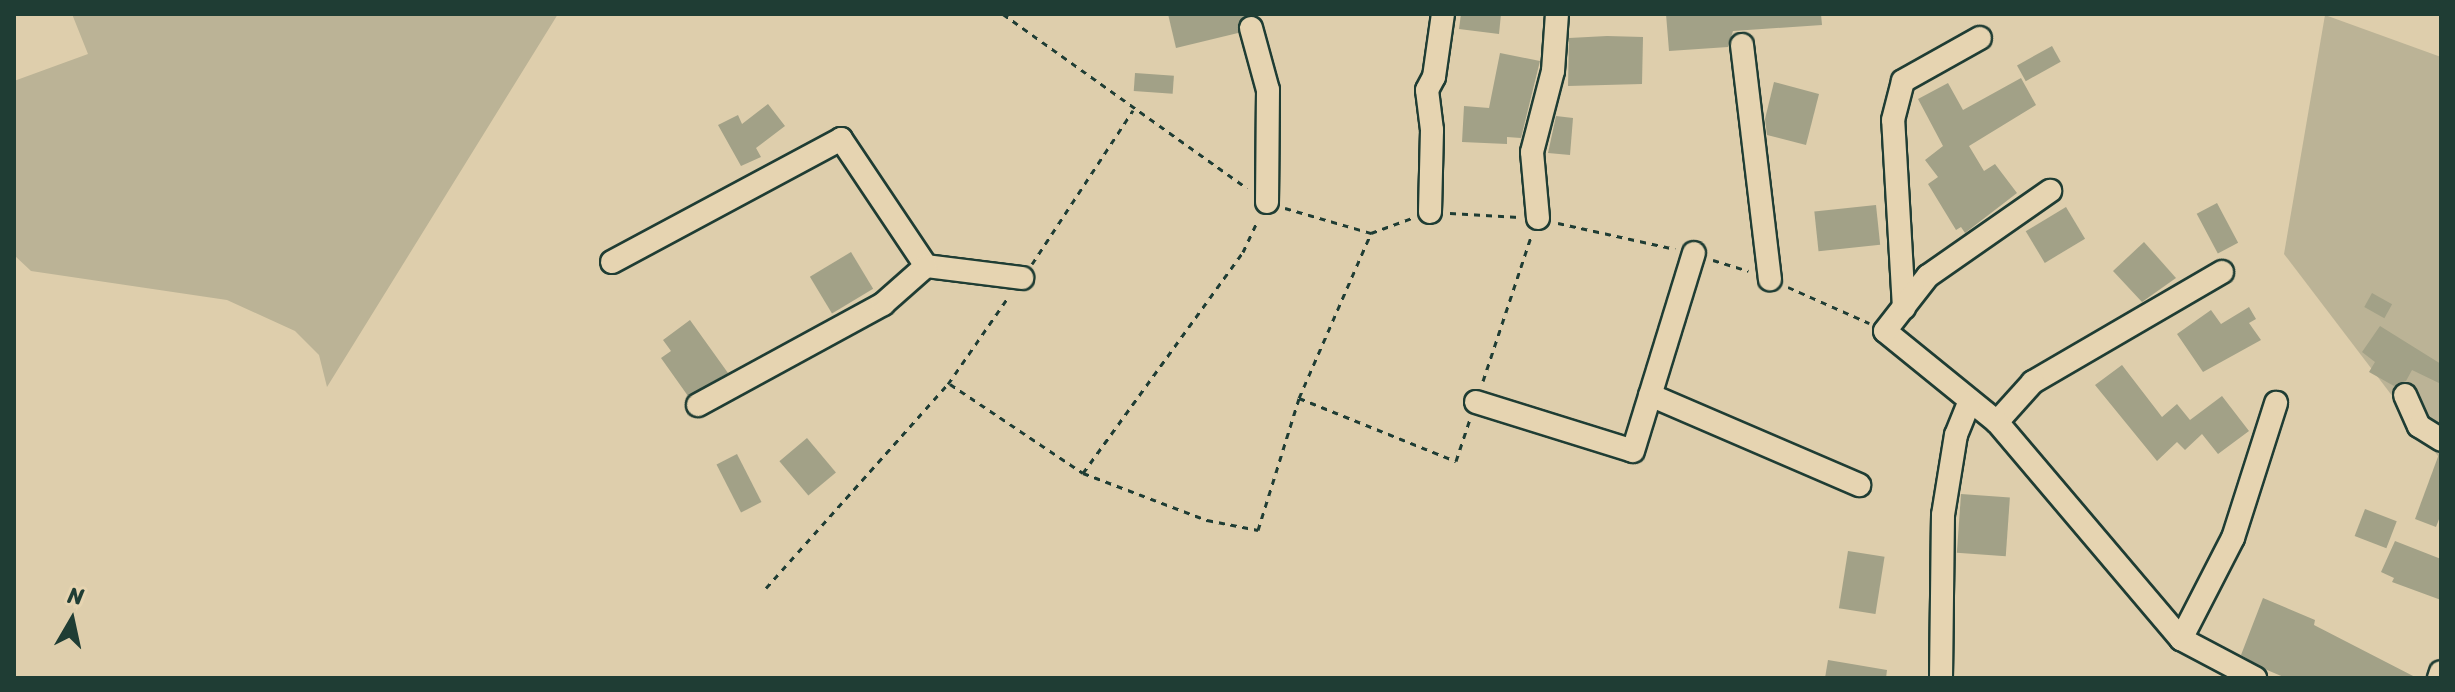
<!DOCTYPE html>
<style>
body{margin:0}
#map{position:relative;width:2455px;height:692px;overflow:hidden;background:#deceac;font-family:Sriracha,sans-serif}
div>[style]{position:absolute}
.green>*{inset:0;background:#bbb396}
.building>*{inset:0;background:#a2a187;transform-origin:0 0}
.path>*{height:3px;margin-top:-1.5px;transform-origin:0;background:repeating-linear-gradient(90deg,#1f3d34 0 6px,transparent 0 12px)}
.roads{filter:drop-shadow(2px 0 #1f3d34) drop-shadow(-2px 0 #1f3d34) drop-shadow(0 2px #1f3d34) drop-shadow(0 -2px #1f3d34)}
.street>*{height:22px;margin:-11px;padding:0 11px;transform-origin:11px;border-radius:11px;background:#e6d4b1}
span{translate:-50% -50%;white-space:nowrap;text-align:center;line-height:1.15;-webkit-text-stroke:6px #e6d4b1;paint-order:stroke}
.frame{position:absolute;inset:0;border:16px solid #1f3d34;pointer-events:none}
.north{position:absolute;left:32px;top:580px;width:80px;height:80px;-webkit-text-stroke:6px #e6d4b1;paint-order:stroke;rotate:9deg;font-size:22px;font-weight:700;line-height:32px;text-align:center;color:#1f3d34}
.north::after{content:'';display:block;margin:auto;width:28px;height:36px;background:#1f3d34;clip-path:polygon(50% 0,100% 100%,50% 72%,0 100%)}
</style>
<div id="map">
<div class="green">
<div style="clip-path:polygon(72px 14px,558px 14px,327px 387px,319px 355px,295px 331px,227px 300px,31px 271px,14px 255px,14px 81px,88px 54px)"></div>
<div style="clip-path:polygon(2325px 15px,2441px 57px,2441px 460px,2284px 254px)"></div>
</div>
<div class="building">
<div style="clip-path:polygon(1168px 14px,1244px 14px,1244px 16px,1238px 33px,1176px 48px)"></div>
<div style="clip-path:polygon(1461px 14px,1501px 14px,1499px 34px,1459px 29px)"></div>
<div style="clip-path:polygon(1666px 14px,1821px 14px,1822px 25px,1733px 31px,1728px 47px,1669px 51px)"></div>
<div style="clip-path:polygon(1607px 36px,1643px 37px,1642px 84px,1568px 86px,1569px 38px)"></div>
<div style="left:2052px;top:46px;width:18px;height:40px;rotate:61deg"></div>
<div style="clip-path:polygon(1500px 53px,1540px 61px,1521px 138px,1507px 137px,1507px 144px,1462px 142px,1464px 106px,1489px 108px)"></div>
<div style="left:1135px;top:73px;width:39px;height:18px;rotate:4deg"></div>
<div style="clip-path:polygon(2021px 78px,2036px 105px,1969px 146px,1984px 171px,1995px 164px,2017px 193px,1965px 233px,1961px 227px,1956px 230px,1928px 184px,1938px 177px,1925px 160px,1943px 146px,1918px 99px,1948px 83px,1963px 110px)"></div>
<div style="clip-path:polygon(1774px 82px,1819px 94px,1806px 145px,1767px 135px,1765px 119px)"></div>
<div style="clip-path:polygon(768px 104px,785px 126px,756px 148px,761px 157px,741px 166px,718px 125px,738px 115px,742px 124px)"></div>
<div style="clip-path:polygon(1556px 116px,1573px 118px,1570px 155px,1548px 153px)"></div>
<div style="left:2217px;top:203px;width:45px;height:23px;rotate:62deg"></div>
<div style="left:1876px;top:205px;width:40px;height:62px;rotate:84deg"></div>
<div style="left:2066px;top:207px;width:37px;height:47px;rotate:59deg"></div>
<div style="clip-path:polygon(2144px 242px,2176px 278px,2142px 302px,2113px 271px)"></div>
<div style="left:851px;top:252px;width:43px;height:48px;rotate:59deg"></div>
<div style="left:2372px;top:293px;width:23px;height:16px;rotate:29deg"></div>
<div style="clip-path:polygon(2249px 307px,2256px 319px,2249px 323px,2261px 340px,2203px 372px,2177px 334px,2211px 310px,2221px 324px)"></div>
<div style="clip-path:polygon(690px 320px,728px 373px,688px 396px,661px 358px,671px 351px,663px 340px)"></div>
<div style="clip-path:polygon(2380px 326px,2441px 364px,2441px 384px,2412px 370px,2406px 381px,2394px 386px,2369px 372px,2375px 362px,2362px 352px)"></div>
<div style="clip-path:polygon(2122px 365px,2162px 417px,2177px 404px,2190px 420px,2222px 396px,2249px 431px,2218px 454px,2202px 434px,2185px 450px,2177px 442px,2157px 461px,2095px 385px)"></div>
<div style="left:807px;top:438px;width:45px;height:36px;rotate:50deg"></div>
<div style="left:737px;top:454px;width:54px;height:23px;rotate:63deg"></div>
<div style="clip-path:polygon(2439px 454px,2441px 514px,2436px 527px,2415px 519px)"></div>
<div style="left:1961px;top:494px;width:49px;height:59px;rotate:4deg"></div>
<div style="left:2365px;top:509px;width:34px;height:29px;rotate:21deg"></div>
<div style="clip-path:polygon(2395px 541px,2441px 559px,2441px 600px,2392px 582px,2394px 578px,2381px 572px)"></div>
<div style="left:1848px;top:551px;width:37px;height:58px;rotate:9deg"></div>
<div style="clip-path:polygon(2263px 598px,2315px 620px,2314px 625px,2417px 678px,2286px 678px,2267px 670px,2241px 655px)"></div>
<div style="clip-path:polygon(1828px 660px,1887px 670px,1886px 678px,1825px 678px)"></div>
</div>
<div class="path">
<div style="left:1003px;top:14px;width:300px;rotate:35.5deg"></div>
<div style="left:1285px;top:208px;width:90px;rotate:16.2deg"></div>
<div style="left:1371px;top:233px;width:44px;rotate:-20.1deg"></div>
<div style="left:1450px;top:213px;width:69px;rotate:3.3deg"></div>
<div style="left:1558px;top:223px;width:120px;rotate:12.5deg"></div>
<div style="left:1713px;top:260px;width:37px;rotate:17deg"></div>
<div style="left:1032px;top:264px;width:184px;rotate:-56.7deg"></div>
<div style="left:1788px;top:287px;width:89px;rotate:24deg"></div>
<div style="left:1483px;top:381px;width:152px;rotate:-71.6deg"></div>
<div style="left:950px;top:384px;width:160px;rotate:33.8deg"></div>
<div style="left:1083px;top:473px;width:273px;rotate:-54.1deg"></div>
<div style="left:1243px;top:252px;width:35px;rotate:-65deg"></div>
<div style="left:1299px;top:398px;width:180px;rotate:-66.4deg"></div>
<div style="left:1083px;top:473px;width:133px;rotate:20.8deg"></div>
<div style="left:1207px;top:520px;width:52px;rotate:11.1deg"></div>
<div style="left:1258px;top:530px;width:138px;rotate:-72.7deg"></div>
<div style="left:1299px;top:398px;width:169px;rotate:21.9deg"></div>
<div style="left:1456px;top:461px;width:44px;rotate:-71.6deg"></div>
<div style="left:766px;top:588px;width:273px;rotate:-48.3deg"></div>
<div style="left:948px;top:384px;width:107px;rotate:-55.3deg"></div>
</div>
<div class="roads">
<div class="street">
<div style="left:1251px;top:28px;width:64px;rotate:74.7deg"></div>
<div style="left:1268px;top:90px;width:112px;rotate:90.5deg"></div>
<div style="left:1742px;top:45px;width:236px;rotate:83.2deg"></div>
<div style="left:1430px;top:212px;width:82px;rotate:-88.6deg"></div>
<div style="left:1432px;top:130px;width:40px;rotate:-97.1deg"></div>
<div style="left:1427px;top:90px;width:15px;rotate:-62deg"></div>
<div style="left:1434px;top:77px;width:64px;rotate:-81.9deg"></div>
<div style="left:1538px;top:218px;width:66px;rotate:-95.2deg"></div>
<div style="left:1532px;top:152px;width:84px;rotate:-75.5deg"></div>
<div style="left:1553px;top:71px;width:57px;rotate:-86deg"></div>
<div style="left:612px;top:262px;width:260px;rotate:-28.2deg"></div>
<div style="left:841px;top:139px;width:153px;rotate:56.2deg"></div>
<div style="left:926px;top:266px;width:97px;rotate:7.1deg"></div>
<div style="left:2222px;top:272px;width:219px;rotate:149.8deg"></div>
<div style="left:2033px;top:382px;width:54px;rotate:132deg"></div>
<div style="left:1997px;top:422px;width:285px;rotate:49.7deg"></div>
<div style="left:2181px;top:639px;width:84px;rotate:27.8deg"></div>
<div style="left:1904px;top:308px;width:188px;rotate:-93.3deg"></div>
<div style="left:1893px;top:120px;width:40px;rotate:-75.6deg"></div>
<div style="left:1903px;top:81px;width:88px;rotate:-29.2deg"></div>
<div style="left:1650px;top:395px;width:228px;rotate:23.3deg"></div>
<div style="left:2405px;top:395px;width:34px;rotate:66deg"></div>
<div style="left:2419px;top:426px;width:26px;rotate:32deg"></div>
<div style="left:1476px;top:402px;width:164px;rotate:17.3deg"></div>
<div style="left:1633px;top:451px;width:207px;rotate:-72.9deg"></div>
<div style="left:698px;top:405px;width:211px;rotate:-28.6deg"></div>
<div style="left:883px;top:304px;width:57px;rotate:-41.5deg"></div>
<div style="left:1997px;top:422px;width:144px;rotate:-140.9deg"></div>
<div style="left:1885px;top:331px;width:70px;rotate:-52deg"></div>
<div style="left:1928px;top:276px;width:149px;rotate:-34.9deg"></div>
<div style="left:2181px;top:639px;width:114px;rotate:-62.8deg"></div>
<div style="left:2233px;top:538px;width:142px;rotate:-72.3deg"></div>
<div style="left:1941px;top:678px;width:163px;rotate:-89.3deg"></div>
<div style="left:1943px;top:515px;width:81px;rotate:-80.8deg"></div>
<div style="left:1956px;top:435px;width:35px;rotate:-68deg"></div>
<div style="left:2439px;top:678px;width:6px;rotate:-72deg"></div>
</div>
</div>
<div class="frame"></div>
<div class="north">N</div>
</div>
